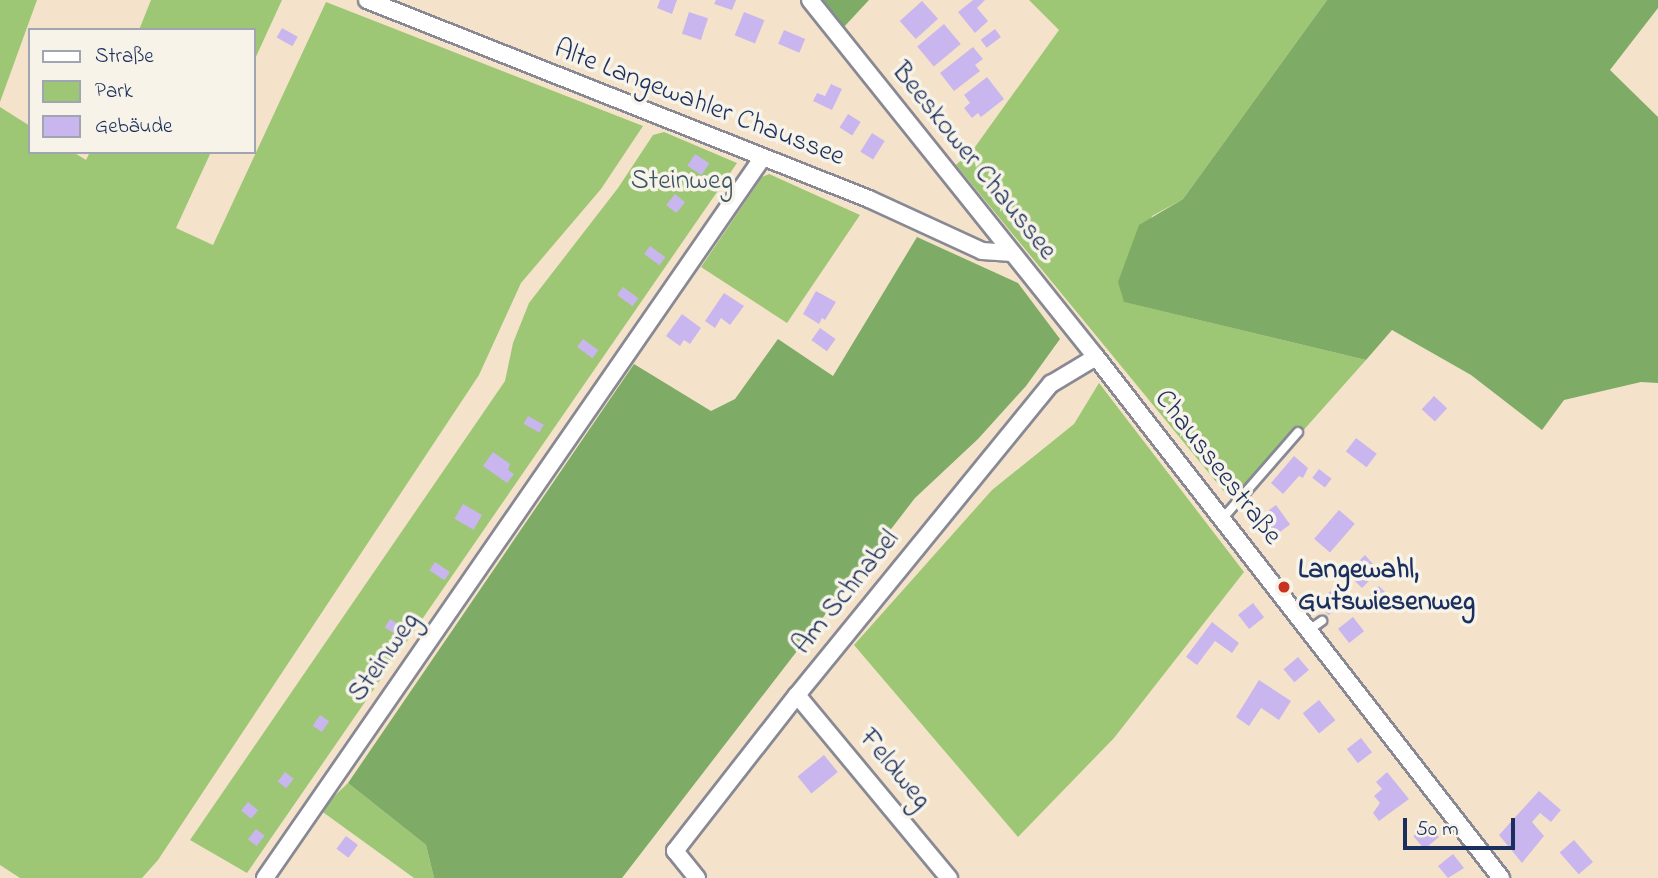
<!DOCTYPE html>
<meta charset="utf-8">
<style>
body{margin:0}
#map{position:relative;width:1658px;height:878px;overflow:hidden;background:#f4e3ca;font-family:"Indie Flower",sans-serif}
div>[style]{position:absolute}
.green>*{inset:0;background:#9dc774}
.forest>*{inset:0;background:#7eac66}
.building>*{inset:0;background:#cab6ee;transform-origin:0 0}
.roads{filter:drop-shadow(2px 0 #888994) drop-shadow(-2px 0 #888994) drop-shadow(0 2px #888994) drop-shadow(0 -2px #888994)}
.lane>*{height:8px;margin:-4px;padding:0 4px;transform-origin:4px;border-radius:4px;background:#fff}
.street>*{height:16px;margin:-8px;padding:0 8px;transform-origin:8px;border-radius:8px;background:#fff}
.dots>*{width:19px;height:19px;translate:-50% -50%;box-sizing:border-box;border:4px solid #f7f3e8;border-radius:50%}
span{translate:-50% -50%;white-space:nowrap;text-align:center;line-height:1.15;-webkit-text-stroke:7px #f7f3e8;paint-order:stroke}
.street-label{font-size:28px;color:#1b2f5e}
.park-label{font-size:28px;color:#3c5564}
.poi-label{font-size:28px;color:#1b2f5e;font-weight:700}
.left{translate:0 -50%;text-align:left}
.legend{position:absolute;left:28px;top:28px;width:228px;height:126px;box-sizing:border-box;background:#f7f3e8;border:2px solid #9fa5b1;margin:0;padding:9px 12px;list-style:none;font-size:21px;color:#1b2f5e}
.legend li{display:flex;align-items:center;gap:14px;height:35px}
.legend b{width:35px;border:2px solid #9fa5b1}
.scale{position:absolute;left:1403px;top:818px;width:112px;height:32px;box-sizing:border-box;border:4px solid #1b2f5e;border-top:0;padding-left:9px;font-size:21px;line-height:24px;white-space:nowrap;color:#1b2f5e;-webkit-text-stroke:5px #f7f3e8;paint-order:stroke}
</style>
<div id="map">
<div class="green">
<div style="clip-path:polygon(0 0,37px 0,0 102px)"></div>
<div style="clip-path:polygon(151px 0,282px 0,254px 61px,254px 30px,139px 30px)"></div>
<div style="clip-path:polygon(1029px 0,1327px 0,1183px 199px,1152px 216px,1125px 302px,1366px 360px,1236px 506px,956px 165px,975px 147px,1059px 30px)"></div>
<div style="clip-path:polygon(326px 2px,643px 126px,601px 189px,521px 283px,479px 375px,158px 860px,142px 878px,20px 878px,0 865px,0 107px,30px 126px,30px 152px,73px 152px,86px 160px,90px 152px,211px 152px,176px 228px,213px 245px)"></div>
<div style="clip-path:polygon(664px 132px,737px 163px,247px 873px,190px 840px,505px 381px,513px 343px,529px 303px,618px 188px,653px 135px)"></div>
<div style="clip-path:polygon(769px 174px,860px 215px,787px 323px,701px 267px,762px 177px)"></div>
<div style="clip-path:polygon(1099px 383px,1244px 572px,1114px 738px,1018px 837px,854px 645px,992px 490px,1074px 424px)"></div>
<div style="clip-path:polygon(348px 783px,426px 845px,434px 878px,414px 878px,320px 810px)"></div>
</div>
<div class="forest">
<div style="clip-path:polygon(822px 0,869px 0,843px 28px)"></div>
<div style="clip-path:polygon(1327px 0,1658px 0,1658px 8px,1610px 70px,1658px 117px,1658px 383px,1641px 382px,1564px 400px,1542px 430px,1471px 375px,1392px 330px,1366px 360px,1124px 302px,1118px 282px,1139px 225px,1183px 199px)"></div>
<div style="clip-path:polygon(917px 237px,1018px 283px,1060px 339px,1026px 386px,978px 439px,915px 498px,622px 878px,434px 878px,426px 845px,348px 783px,634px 364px,711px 411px,735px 399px,778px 339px,833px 376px)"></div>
</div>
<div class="building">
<div style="clip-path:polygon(660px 0,677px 0,672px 14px,657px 8px)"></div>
<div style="clip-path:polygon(716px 0,736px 0,732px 10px,714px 4px)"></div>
<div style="clip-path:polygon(973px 0,985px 0,977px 8px,988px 21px,975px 33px,958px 12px)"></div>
<div style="left:922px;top:1px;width:24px;height:30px;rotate:48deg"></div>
<div style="left:689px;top:12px;width:20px;height:23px;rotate:18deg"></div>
<div style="left:744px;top:12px;width:22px;height:25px;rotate:22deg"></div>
<div style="left:944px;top:24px;width:26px;height:35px;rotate:50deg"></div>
<div style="left:282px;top:28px;width:18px;height:11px;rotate:29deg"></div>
<div style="left:995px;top:29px;width:10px;height:18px;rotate:53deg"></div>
<div style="left:784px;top:30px;width:23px;height:15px;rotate:23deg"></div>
<div style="clip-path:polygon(973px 47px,983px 59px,975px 65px,980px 71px,954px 91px,940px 73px)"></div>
<div style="clip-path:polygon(987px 77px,1004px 99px,981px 117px,978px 113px,972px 118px,964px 108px,970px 103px,964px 95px)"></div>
<div style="clip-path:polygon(831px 84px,842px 89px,832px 110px,813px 101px,817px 93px,825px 96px)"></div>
<div style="left:848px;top:114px;width:15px;height:16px;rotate:32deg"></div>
<div style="left:872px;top:133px;width:15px;height:22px;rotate:32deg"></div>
<div style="left:695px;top:154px;width:17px;height:14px;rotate:33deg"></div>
<div style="left:675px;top:194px;width:13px;height:14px;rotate:39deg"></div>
<div style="left:650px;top:246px;width:19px;height:10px;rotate:36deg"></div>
<div style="left:623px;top:287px;width:19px;height:10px;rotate:36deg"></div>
<div style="clip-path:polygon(816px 291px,836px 302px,825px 320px,822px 318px,819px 324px,803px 314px)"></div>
<div style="clip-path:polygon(724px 293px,744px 306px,730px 325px,721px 318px,715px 328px,705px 321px)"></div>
<div style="clip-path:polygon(682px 314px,701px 328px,690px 344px,684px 340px,680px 346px,666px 336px)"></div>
<div style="left:820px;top:328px;width:19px;height:15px;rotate:35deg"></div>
<div style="left:583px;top:339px;width:19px;height:10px;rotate:36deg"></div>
<div style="left:1434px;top:396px;width:18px;height:18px;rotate:43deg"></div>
<div style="left:528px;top:416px;width:18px;height:9px;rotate:29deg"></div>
<div style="left:1356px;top:438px;width:26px;height:17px;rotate:37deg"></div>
<div style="clip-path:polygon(493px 452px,510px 464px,508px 470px,514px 474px,507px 483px,483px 466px)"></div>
<div style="clip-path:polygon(1294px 456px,1308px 468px,1303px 478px,1299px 476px,1283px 494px,1271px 483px)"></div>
<div style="left:1319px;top:469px;width:16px;height:11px;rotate:38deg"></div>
<div style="left:463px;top:504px;width:22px;height:17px;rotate:30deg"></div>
<div style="left:1276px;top:505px;width:24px;height:23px;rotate:54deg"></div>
<div style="left:1339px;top:510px;width:21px;height:38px;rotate:41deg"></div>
<div style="clip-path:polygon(1365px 555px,1373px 564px,1365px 572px,1370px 580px,1362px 588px,1347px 573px)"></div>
<div style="left:435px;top:562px;width:18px;height:10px;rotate:34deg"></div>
<div style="left:1379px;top:586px;width:17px;height:17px;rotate:45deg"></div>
<div style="left:1332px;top:590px;width:17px;height:19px;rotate:50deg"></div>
<div style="left:1253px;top:603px;width:18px;height:19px;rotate:52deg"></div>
<div style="left:1353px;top:617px;width:18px;height:19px;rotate:52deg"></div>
<div style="left:390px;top:619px;width:19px;height:10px;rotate:32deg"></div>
<div style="clip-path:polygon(1212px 622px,1239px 643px,1232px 653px,1215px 641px,1197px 665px,1186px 657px)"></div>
<div style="left:1298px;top:657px;width:17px;height:19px;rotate:50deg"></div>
<div style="left:360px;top:671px;width:11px;height:13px;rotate:38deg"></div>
<div style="clip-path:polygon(1259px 680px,1291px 701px,1279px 720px,1261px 708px,1249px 726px,1236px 717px)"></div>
<div style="left:1319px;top:700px;width:26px;height:21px;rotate:51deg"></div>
<div style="left:320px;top:715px;width:11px;height:13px;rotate:34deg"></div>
<div style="left:1361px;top:738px;width:18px;height:18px;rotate:52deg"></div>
<div style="left:824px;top:755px;width:22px;height:34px;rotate:51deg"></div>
<div style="left:285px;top:772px;width:11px;height:12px;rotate:38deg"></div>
<div style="clip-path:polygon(1387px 772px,1409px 799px,1379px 821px,1373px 813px,1380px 803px,1374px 796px,1382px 789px,1376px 782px)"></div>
<div style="clip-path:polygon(1539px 791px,1561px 810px,1551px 822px,1540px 813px,1532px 822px,1544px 836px,1522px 863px,1499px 835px)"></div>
<div style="left:248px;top:802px;width:13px;height:11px;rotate:39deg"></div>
<div style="left:1428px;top:824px;width:17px;height:19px;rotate:50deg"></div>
<div style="left:256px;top:829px;width:11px;height:13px;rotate:38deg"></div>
<div style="left:346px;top:836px;width:15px;height:16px;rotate:37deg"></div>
<div style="left:1574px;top:840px;width:29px;height:19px;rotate:49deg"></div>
<div style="clip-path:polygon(1453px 854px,1464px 868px,1448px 878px,1438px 866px)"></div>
</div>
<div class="roads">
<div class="lane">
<div style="left:1223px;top:518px;width:114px;rotate:-48.9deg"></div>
<div style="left:1309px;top:630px;width:16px;rotate:-35deg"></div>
</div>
<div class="street">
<div style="left:367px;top:0;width:540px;rotate:21.62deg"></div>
<div style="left:869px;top:199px;width:124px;rotate:24.7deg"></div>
<div style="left:982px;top:251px;width:30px;rotate:4deg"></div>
<div style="left:810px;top:0;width:457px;rotate:51.3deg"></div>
<div style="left:1096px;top:357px;width:660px;rotate:52.14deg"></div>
<div style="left:797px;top:695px;width:238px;rotate:50.3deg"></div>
<div style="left:265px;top:878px;width:876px;rotate:-55.37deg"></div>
<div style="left:697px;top:878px;width:35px;rotate:-129deg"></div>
<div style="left:675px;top:851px;width:198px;rotate:-52deg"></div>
<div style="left:797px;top:695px;width:402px;rotate:-50.8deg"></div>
<div style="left:1051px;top:384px;width:52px;rotate:-31deg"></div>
</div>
</div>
<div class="dots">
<div style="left:1284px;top:587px;background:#c8321e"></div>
</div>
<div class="street-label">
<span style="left:699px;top:104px;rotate:21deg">Alte Langewahler Chaussee</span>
<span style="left:973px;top:162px;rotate:51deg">Beeskower Chaussee</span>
<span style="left:1217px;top:468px;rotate:52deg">Chausseestraße</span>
<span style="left:847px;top:593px;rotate:-51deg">Am Schnabel</span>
<span style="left:385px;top:658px;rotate:-55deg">Steinweg</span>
<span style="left:894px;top:770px;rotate:50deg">Feldweg</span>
</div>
<div class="park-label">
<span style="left:682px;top:182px">Steinweg</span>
</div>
<div class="poi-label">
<span class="left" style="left:1298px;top:587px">Langewahl,<br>Gutswiesenweg</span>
</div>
<ul class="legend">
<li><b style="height:9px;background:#fff"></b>Straße</li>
<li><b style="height:19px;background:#9dc774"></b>Park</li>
<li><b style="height:19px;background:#cab6ee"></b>Gebäude</li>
</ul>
<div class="scale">50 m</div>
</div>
